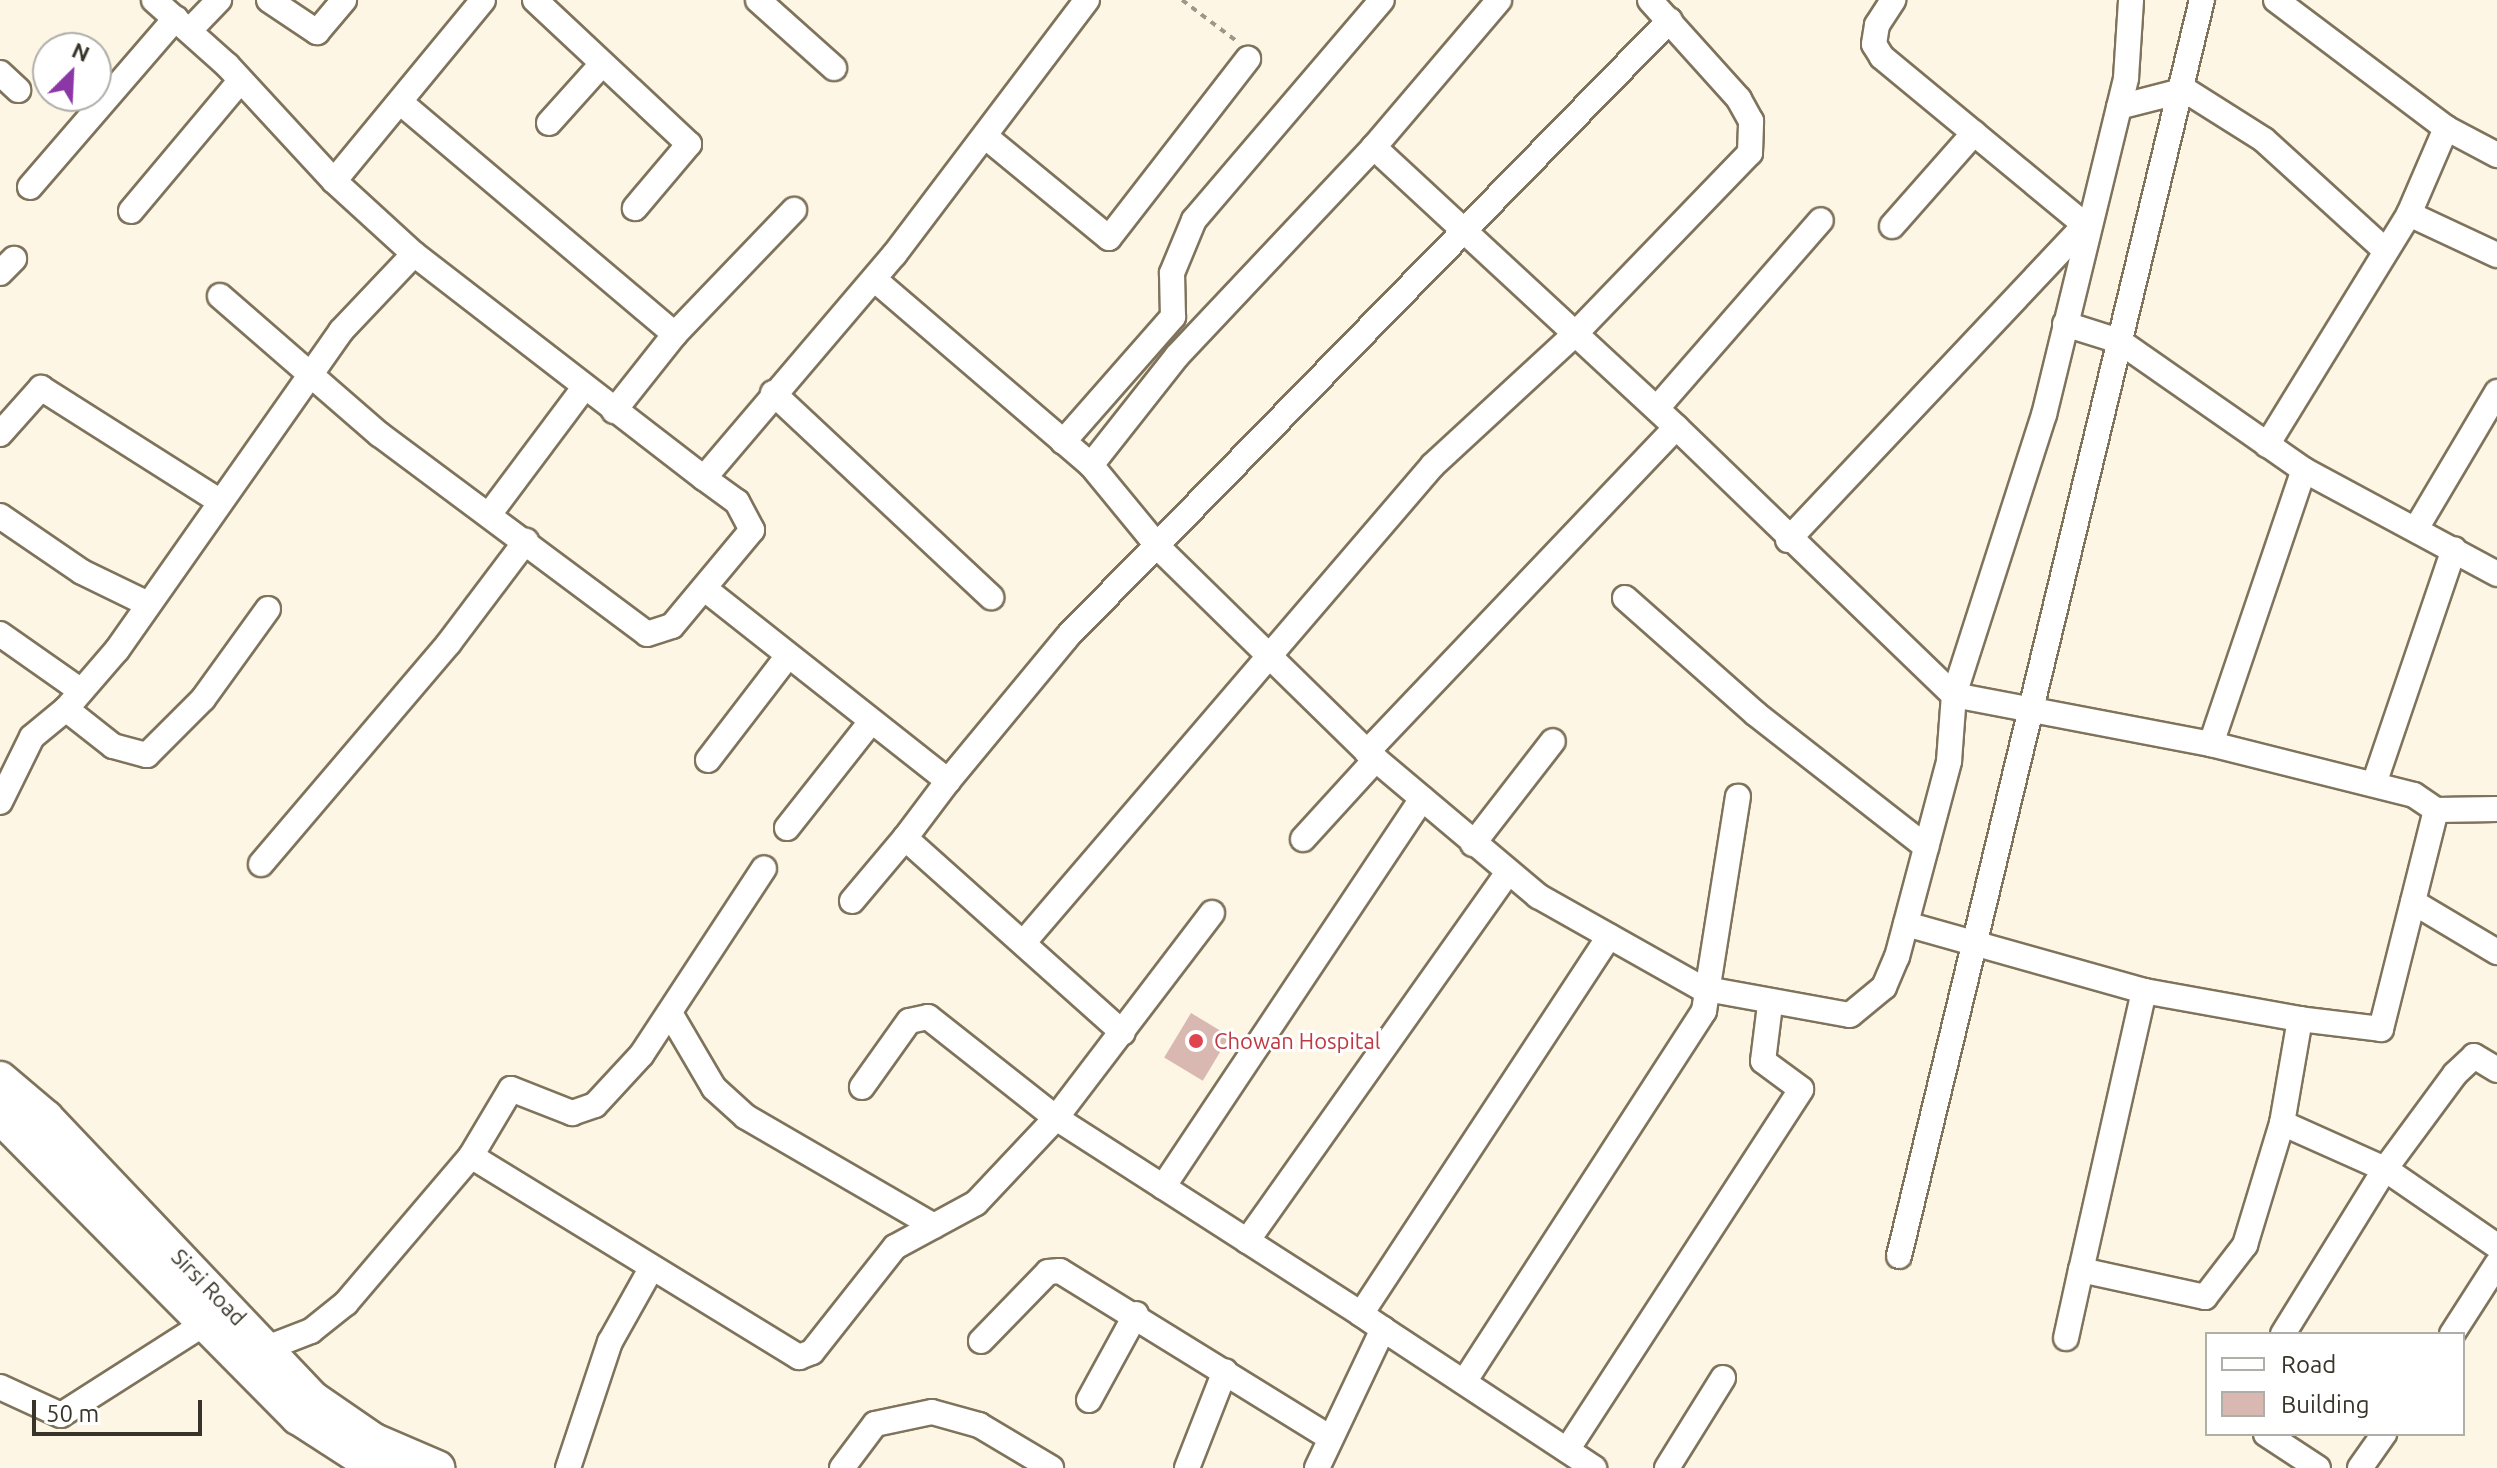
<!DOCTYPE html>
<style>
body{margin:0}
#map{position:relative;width:2497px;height:1468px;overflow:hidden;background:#fdf6e5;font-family:Ubuntu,sans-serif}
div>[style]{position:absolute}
.building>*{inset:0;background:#d8b8b0;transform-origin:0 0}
.path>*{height:4px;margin-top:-2px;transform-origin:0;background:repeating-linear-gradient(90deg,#9d9789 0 6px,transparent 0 12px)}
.roads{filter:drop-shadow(2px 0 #7f735b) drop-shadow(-2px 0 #7f735b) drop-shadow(0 2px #7f735b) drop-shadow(0 -2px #7f735b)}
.street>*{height:24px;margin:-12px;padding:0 12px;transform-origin:12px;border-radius:12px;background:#fff}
.secondary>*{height:34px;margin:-17px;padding:0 17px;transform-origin:17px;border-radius:17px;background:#fff}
.dots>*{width:22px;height:22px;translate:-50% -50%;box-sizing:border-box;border:4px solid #fff;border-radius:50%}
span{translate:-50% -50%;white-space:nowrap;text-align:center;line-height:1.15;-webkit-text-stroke:6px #fff;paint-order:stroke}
.health-label{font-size:22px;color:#be3a42}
.left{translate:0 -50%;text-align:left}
.street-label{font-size:22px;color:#393429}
.legend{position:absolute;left:2205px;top:1332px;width:260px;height:104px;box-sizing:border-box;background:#fff;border:2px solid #b0aea9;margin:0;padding:10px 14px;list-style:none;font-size:24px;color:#393429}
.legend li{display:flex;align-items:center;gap:16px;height:40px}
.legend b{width:40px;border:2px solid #b0aea9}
.north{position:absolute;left:32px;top:32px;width:80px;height:80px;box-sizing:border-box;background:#fff;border:2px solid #b0aea9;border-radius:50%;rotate:24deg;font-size:22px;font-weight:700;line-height:32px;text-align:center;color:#393429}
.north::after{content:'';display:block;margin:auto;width:28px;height:36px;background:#8b37a5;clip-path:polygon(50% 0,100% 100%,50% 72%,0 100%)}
.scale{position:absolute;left:32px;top:1400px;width:170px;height:36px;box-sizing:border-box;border:4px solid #393429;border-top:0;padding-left:10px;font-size:24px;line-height:28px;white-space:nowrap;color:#393429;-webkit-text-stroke:6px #fff;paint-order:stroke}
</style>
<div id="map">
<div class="building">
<div style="left:1191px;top:1013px;width:45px;height:52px;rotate:31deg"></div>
</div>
<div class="path">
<div style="left:1182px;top:0;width:70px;rotate:36.9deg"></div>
</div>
<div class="roads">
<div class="street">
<div style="left:154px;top:0;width:98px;rotate:41.7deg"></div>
<div style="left:227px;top:65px;width:158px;rotate:47.3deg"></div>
<div style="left:269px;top:0;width:58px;rotate:33.7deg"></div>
<div style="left:317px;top:32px;width:42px;rotate:-49.8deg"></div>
<div style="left:535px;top:0;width:211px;rotate:43.1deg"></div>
<div style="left:689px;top:144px;width:84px;rotate:130.2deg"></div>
<div style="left:758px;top:0;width:102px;rotate:41.8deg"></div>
<div style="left:2276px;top:0;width:213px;rotate:37deg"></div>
<div style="left:2446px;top:128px;width:58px;rotate:27.9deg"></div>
<div style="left:190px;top:30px;width:42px;rotate:-46deg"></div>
<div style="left:0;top:73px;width:25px;rotate:43deg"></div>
<div style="left:400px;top:102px;width:360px;rotate:40.2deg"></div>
<div style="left:2119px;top:107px;width:68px;rotate:-14.4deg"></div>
<div style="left:2185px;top:90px;width:93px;rotate:32.3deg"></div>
<div style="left:2264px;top:140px;width:164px;rotate:42.3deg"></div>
<div style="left:549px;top:123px;width:78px;rotate:-48.1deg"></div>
<div style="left:986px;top:137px;width:159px;rotate:39.4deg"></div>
<div style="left:1109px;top:238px;width:227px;rotate:-52.2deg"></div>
<div style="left:30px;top:187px;width:223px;rotate:-49.2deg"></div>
<div style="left:131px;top:211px;width:170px;rotate:-50deg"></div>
<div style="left:2409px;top:214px;width:94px;rotate:-66.7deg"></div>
<div style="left:1892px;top:226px;width:124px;rotate:-48.6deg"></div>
<div style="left:414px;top:254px;width:366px;rotate:37.7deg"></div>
<div style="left:704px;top:478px;width:293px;rotate:-49.6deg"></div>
<div style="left:894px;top:255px;width:320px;rotate:-52.9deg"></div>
<div style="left:0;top:273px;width:20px;rotate:-45deg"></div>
<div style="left:874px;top:279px;width:286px;rotate:40.6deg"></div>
<div style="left:1091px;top:465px;width:109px;rotate:50.6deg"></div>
<div style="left:1160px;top:549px;width:290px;rotate:44.4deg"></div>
<div style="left:1367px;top:752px;width:224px;rotate:40.1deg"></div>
<div style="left:1538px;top:896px;width:187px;rotate:29.4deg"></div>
<div style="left:1701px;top:988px;width:151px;rotate:10.3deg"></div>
<div style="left:1850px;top:1015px;width:44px;rotate:-39.5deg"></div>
<div style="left:1884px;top:987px;width:33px;rotate:-67deg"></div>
<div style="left:1897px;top:957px;width:203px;rotate:-75.1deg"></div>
<div style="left:1949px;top:761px;width:66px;rotate:-85.7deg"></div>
<div style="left:1954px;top:695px;width:294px;rotate:-72.2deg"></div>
<div style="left:2044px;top:415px;width:347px;rotate:-76.3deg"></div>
<div style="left:2126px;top:78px;width:78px;rotate:-86.3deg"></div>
<div style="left:220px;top:296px;width:211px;rotate:41deg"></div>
<div style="left:379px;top:434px;width:334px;rotate:36.7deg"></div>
<div style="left:647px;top:634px;width:26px;rotate:-18deg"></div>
<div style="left:672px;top:626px;width:125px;rotate:-50.2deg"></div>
<div style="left:752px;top:530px;width:32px;rotate:-118deg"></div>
<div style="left:737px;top:502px;width:41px;rotate:-144deg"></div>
<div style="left:2065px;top:324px;width:57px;rotate:17.5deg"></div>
<div style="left:2119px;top:341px;width:226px;rotate:34.9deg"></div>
<div style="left:2304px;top:470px;width:219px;rotate:28.3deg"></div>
<div style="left:773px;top:393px;width:299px;rotate:43.1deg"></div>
<div style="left:1657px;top:408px;width:249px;rotate:-48.9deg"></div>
<div style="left:614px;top:411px;width:98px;rotate:-51.6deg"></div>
<div style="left:675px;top:334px;width:172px;rotate:-46.2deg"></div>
<div style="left:1676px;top:427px;width:386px;rotate:44deg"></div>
<div style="left:1954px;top:695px;width:262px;rotate:10.8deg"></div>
<div style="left:2211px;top:744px;width:289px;rotate:-71.3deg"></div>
<div style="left:0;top:434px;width:62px;rotate:-48.3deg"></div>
<div style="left:41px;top:388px;width:211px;rotate:32.4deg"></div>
<div style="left:1063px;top:442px;width:167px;rotate:-48.7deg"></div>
<div style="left:1173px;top:317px;width:44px;rotate:-91.3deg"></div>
<div style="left:1172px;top:273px;width:57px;rotate:-67.5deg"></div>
<div style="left:1194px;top:220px;width:289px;rotate:-49.5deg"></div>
<div style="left:2267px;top:445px;width:271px;rotate:-58.4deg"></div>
<div style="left:2409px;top:214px;width:97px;rotate:25deg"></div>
<div style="left:1091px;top:465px;width:139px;rotate:-51.7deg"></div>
<div style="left:1177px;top:356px;width:287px;rotate:-46.7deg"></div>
<div style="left:1374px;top:147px;width:193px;rotate:-49.6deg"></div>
<div style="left:491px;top:512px;width:154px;rotate:-53.2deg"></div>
<div style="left:0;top:516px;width:99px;rotate:34.3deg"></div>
<div style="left:82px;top:572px;width:73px;rotate:25.9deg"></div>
<div style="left:2417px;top:527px;width:157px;rotate:-59.3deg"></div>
<div style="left:1788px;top:540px;width:433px;rotate:-46.7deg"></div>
<div style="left:2085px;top:225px;width:264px;rotate:-140.4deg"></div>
<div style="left:1882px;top:57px;width:15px;rotate:-122deg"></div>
<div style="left:1874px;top:44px;width:19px;rotate:-81deg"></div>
<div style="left:1877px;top:25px;width:30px;rotate:-57deg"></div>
<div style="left:705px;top:589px;width:310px;rotate:38.3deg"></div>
<div style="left:948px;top:781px;width:188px;rotate:-50.4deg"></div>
<div style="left:1068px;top:636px;width:861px;rotate:-45.66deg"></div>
<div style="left:1625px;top:598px;width:175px;rotate:41.5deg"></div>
<div style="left:1756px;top:714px;width:216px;rotate:38deg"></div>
<div style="left:0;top:634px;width:99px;rotate:35.1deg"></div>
<div style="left:66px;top:709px;width:60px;rotate:38.2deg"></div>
<div style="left:113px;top:746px;width:35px;rotate:15deg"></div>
<div style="left:147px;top:755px;width:79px;rotate:-45deg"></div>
<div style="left:203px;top:699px;width:111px;rotate:-54.2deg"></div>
<div style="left:2211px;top:744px;width:209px;rotate:14.1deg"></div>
<div style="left:2414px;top:795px;width:27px;rotate:34deg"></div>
<div style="left:2436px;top:810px;width:226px;rotate:104.1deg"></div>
<div style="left:2381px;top:1029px;width:82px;rotate:-173deg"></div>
<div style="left:1367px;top:752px;width:448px;rotate:-46.4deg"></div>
<div style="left:1676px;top:427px;width:412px;rotate:-137.2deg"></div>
<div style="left:708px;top:760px;width:130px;rotate:-52.5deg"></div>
<div style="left:948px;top:781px;width:71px;rotate:127deg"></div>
<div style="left:905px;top:838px;width:292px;rotate:41.8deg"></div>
<div style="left:2374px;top:784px;width:248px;rotate:-71.2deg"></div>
<div style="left:0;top:802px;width:72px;rotate:-63.8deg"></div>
<div style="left:32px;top:737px;width:44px;rotate:-39.5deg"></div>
<div style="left:66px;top:709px;width:78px;rotate:-49.2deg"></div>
<div style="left:117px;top:650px;width:390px;rotate:-54.9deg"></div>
<div style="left:341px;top:331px;width:106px;rotate:-46.5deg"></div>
<div style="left:414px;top:254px;width:108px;rotate:-137.6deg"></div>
<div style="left:334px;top:181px;width:234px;rotate:-50.5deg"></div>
<div style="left:2436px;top:810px;width:61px;rotate:-0.9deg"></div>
<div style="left:787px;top:828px;width:132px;rotate:-51.7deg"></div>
<div style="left:1303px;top:839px;width:108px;rotate:-47.6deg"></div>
<div style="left:1473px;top:844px;width:130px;rotate:-52.2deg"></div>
<div style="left:261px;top:864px;width:290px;rotate:-49.6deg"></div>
<div style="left:449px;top:643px;width:128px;rotate:-53deg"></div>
<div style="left:852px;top:901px;width:82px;rotate:-49.9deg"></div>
<div style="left:2413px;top:902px;width:98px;rotate:30.8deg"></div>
<div style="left:1212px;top:913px;width:258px;rotate:127.3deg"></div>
<div style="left:1056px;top:1118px;width:363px;rotate:32.7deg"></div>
<div style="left:1906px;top:924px;width:247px;rotate:15.7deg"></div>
<div style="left:2144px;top:991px;width:158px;rotate:10.2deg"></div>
<div style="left:2300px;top:1019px;width:106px;rotate:99.8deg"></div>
<div style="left:2282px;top:1123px;width:113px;rotate:24.1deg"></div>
<div style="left:2385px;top:1169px;width:136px;rotate:34.5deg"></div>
<div style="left:1024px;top:942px;width:628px;rotate:-49.39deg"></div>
<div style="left:1433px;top:465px;width:193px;rotate:-42.7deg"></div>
<div style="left:1575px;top:334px;width:252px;rotate:-46deg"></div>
<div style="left:1750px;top:153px;width:32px;rotate:-88deg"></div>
<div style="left:1751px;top:121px;width:25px;rotate:-119deg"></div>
<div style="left:1739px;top:99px;width:133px;rotate:-132deg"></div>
<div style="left:2144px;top:991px;width:286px;rotate:102.7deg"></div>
<div style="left:2081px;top:1270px;width:127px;rotate:12.3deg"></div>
<div style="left:2205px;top:1297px;width:66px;rotate:-52.4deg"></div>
<div style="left:2245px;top:1245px;width:127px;rotate:-73.1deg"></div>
<div style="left:670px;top:1013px;width:87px;rotate:59.6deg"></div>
<div style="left:714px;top:1088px;width:43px;rotate:42.2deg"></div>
<div style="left:746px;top:1117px;width:217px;rotate:30.1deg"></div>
<div style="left:471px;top:1156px;width:385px;rotate:31.5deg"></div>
<div style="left:799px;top:1357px;width:14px;rotate:-21deg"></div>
<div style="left:812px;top:1352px;width:134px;rotate:-51.7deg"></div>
<div style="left:895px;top:1247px;width:92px;rotate:-28.5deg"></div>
<div style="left:976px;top:1203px;width:117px;rotate:-46.7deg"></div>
<div style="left:1056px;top:1118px;width:163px;rotate:-141.7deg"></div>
<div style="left:928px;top:1017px;width:19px;rotate:168deg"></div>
<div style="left:909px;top:1021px;width:81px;rotate:125.5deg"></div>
<div style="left:1163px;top:1187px;width:467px;rotate:-56.3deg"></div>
<div style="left:1247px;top:1241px;width:451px;rotate:-54.7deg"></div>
<div style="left:1899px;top:1256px;width:1292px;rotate:-76.44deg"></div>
<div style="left:1383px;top:1329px;width:253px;rotate:33.4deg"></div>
<div style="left:2283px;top:1334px;width:194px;rotate:-58.3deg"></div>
<div style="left:2385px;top:1169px;width:118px;rotate:-53.6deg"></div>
<div style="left:2455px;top:1074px;width:26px;rotate:-43deg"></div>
<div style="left:2474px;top:1056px;width:27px;rotate:31deg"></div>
<div style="left:2452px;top:1334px;width:83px;rotate:-57.3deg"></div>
<div style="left:2066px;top:1338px;width:70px;rotate:-77.6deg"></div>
<div style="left:981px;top:1341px;width:96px;rotate:-45.8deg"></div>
<div style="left:1048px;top:1272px;width:12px;rotate:-5deg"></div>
<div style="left:1060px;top:1271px;width:316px;rotate:31.7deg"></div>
<div style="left:254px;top:1353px;width:61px;rotate:-21.1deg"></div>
<div style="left:311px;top:1331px;width:45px;rotate:-38.7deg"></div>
<div style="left:346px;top:1303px;width:193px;rotate:-49.6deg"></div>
<div style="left:471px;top:1156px;width:78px;rotate:-59.2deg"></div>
<div style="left:511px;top:1089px;width:66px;rotate:21.5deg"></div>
<div style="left:572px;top:1113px;width:24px;rotate:-19deg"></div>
<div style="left:595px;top:1105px;width:69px;rotate:-47.3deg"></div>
<div style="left:642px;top:1054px;width:222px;rotate:-56.7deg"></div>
<div style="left:1464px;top:1382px;width:442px;rotate:-57.1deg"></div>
<div style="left:1704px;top:1011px;width:217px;rotate:-81deg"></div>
<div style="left:0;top:1387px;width:67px;rotate:24.7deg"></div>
<div style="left:61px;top:1415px;width:169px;rotate:-32.5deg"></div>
<div style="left:1089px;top:1400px;width:98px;rotate:-61.3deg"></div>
<div style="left:2266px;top:1434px;width:62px;rotate:33.2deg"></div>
<div style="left:1567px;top:1450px;width:430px;rotate:-57deg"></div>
<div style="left:1801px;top:1089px;width:47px;rotate:-143.6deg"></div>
<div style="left:1763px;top:1061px;width:56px;rotate:-82.9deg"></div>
<div style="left:568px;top:1468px;width:133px;rotate:-71.6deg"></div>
<div style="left:610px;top:1342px;width:84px;rotate:-60.7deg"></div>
<div style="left:842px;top:1468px;width:55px;rotate:-53.1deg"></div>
<div style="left:875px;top:1424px;width:58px;rotate:-11.9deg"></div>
<div style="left:932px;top:1412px;width:49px;rotate:15.5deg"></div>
<div style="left:979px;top:1425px;width:84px;rotate:30.8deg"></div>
<div style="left:1187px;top:1468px;width:104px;rotate:-68.6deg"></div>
<div style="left:1317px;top:1468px;width:154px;rotate:-64.6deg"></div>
<div style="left:1383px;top:1329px;width:27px;rotate:-146deg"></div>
<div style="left:1361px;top:1314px;width:452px;rotate:-56.7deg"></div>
<div style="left:1667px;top:1468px;width:106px;rotate:-58.1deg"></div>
<div style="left:2360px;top:1468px;width:42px;rotate:-54.8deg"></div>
</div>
<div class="secondary">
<div style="left:0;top:1079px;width:60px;rotate:40.3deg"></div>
<div style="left:46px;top:1118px;width:388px;rotate:46.5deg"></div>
<div style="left:313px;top:1399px;width:74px;rotate:34.5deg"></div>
<div style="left:374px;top:1441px;width:69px;rotate:23.2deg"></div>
<div style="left:0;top:1116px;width:424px;rotate:45.3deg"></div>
<div style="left:298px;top:1417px;width:94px;rotate:32.8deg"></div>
</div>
</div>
<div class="dots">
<div style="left:1196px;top:1041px;background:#e0444e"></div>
</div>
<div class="health-label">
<span class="left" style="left:1214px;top:1041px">Chowan Hospital</span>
</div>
<div class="street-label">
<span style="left:209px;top:1287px;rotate:46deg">Sirsi Road</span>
</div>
<ul class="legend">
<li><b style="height:10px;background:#fff"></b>Road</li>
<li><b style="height:22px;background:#d8b8b0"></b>Building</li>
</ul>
<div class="north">N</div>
<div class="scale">50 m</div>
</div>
